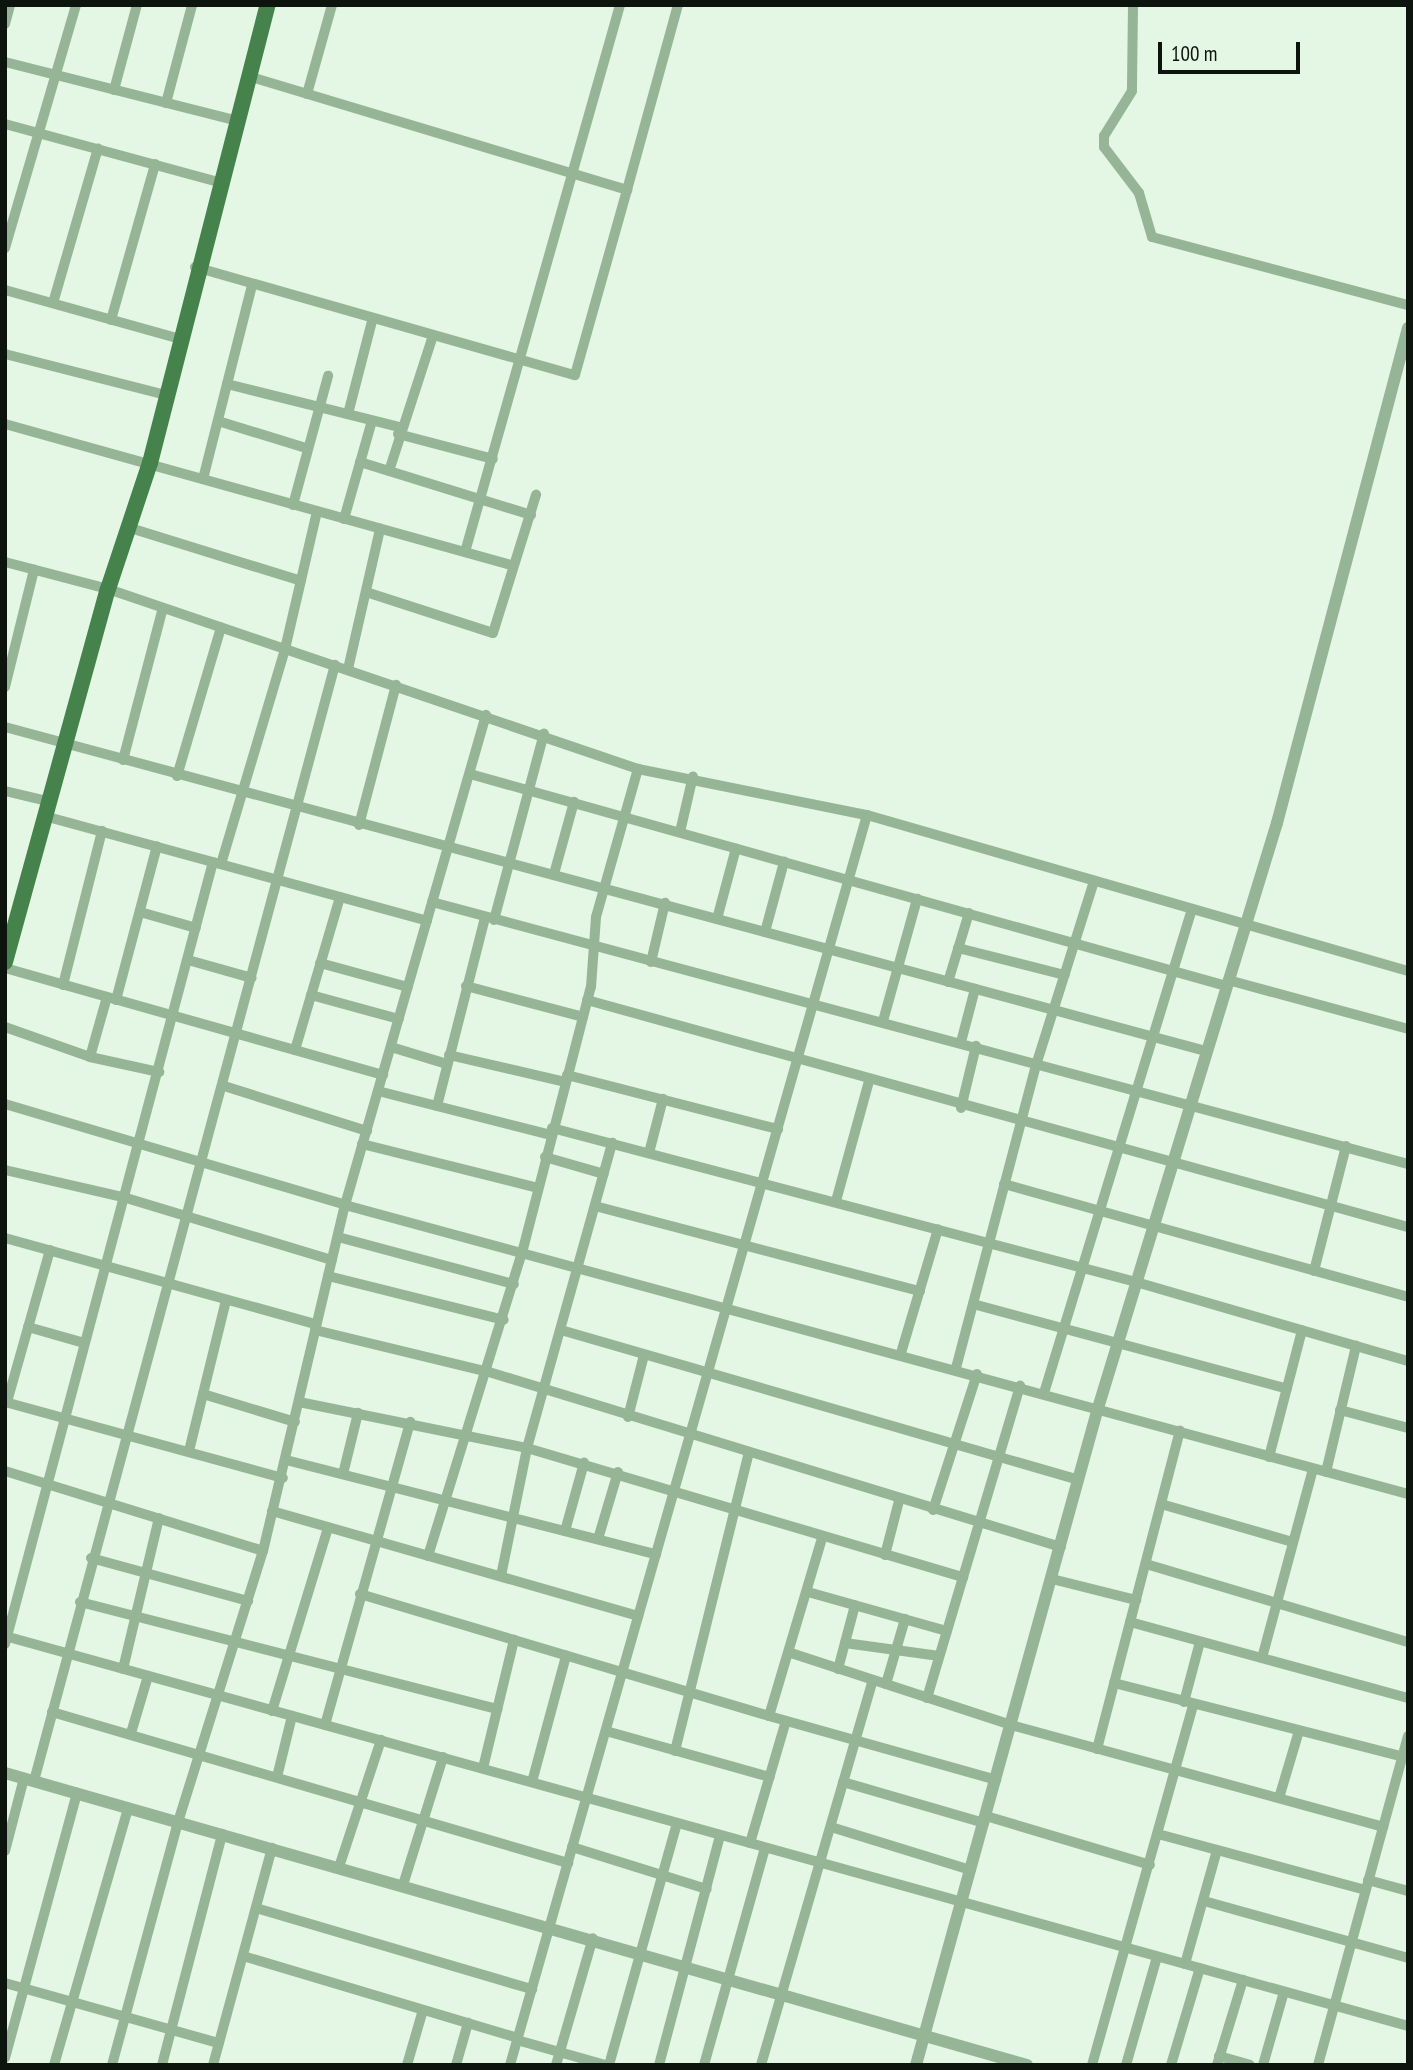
<!DOCTYPE html>
<style>
body{margin:0}
#map{position:relative;width:1413px;height:2070px;overflow:hidden;background:#e4f6e4;font-family:"PT Sans Narrow",sans-serif}
div>[style]{position:absolute}
.minor>*{height:10px;margin:-5px;padding:0 5px;transform-origin:5px;border-radius:5px;background:#96b596}
.tertiary>*{height:12px;margin:-6px;padding:0 6px;transform-origin:6px;border-radius:6px;background:#96b596}
.primary>*{height:16px;margin:-8px;padding:0 8px;transform-origin:8px;border-radius:8px;background:#46824b}
span{translate:-50% -50%;white-space:nowrap;text-align:center;line-height:1.15;-webkit-text-stroke:6px #e4f6e4;paint-order:stroke}
.frame{position:absolute;inset:0;border:7px solid #0d140e;pointer-events:none}
.scale{position:absolute;left:1158px;top:42px;width:142px;height:32px;box-sizing:border-box;border:4px solid #0d140e;border-top:0;padding-left:9px;font-size:21px;line-height:24px;white-space:nowrap;color:#0d140e;-webkit-text-stroke:5px #e4f6e4;paint-order:stroke}
</style>
<div id="map">
<div class="minor">
<div style="left:1133px;top:5px;width:86px;rotate:90.7deg"></div>
<div style="left:1132px;top:91px;width:53px;rotate:121.9deg"></div>
<div style="left:1104px;top:136px;width:11px;rotate:90deg"></div>
<div style="left:1104px;top:147px;width:58px;rotate:52.7deg"></div>
<div style="left:1139px;top:193px;width:46px;rotate:73.5deg"></div>
<div style="left:1152px;top:237px;width:265px;rotate:14.9deg"></div>
<div style="left:5px;top:24px;width:20px;rotate:-75deg"></div>
<div style="left:5px;top:62px;width:241px;rotate:14.2deg"></div>
<div style="left:251px;top:77px;width:393px;rotate:16.7deg"></div>
<div style="left:627px;top:190px;width:192px;rotate:-74.6deg"></div>
<div style="left:114px;top:90px;width:88px;rotate:-74.9deg"></div>
<div style="left:307px;top:94px;width:92px;rotate:-74.3deg"></div>
<div style="left:166px;top:103px;width:101px;rotate:-75.1deg"></div>
<div style="left:5px;top:124px;width:222px;rotate:15.2deg"></div>
<div style="left:5px;top:248px;width:253px;rotate:-73.7deg"></div>
<div style="left:195px;top:267px;width:395px;rotate:15.9deg"></div>
<div style="left:575px;top:375px;width:192px;rotate:-74.3deg"></div>
<div style="left:5px;top:290px;width:183px;rotate:15.6deg"></div>
<div style="left:53px;top:303px;width:161px;rotate:-73.8deg"></div>
<div style="left:111px;top:320px;width:162px;rotate:-74.2deg"></div>
<div style="left:5px;top:354px;width:166px;rotate:14.3deg"></div>
<div style="left:227px;top:384px;width:178px;rotate:14deg"></div>
<div style="left:348px;top:414px;width:96px;rotate:-75.5deg"></div>
<div style="left:218px;top:421px;width:92px;rotate:17.1deg"></div>
<div style="left:5px;top:424px;width:525px;rotate:15.57deg"></div>
<div style="left:398px;top:434px;width:98px;rotate:14.7deg"></div>
<div style="left:360px;top:462px;width:179px;rotate:17.2deg"></div>
<div style="left:389px;top:471px;width:139px;rotate:-72deg"></div>
<div style="left:203px;top:479px;width:199px;rotate:-75.8deg"></div>
<div style="left:293px;top:505px;width:134px;rotate:-74.8deg"></div>
<div style="left:344px;top:519px;width:102px;rotate:-74.1deg"></div>
<div style="left:127px;top:527px;width:182px;rotate:17.2deg"></div>
<div style="left:465px;top:552px;width:569px;rotate:-74.18deg"></div>
<div style="left:5px;top:562px;width:106px;rotate:14.7deg"></div>
<div style="left:108px;top:589px;width:560px;rotate:18.76deg"></div>
<div style="left:638px;top:769px;width:234px;rotate:11.4deg"></div>
<div style="left:867px;top:815px;width:563px;rotate:16.09deg"></div>
<div style="left:366px;top:592px;width:133px;rotate:17.9deg"></div>
<div style="left:493px;top:633px;width:145px;rotate:-72.7deg"></div>
<div style="left:348px;top:669px;width:144px;rotate:-77.1deg"></div>
<div style="left:5px;top:687px;width:121px;rotate:-76.1deg"></div>
<div style="left:5px;top:727px;width:1244px;rotate:15.1deg"></div>
<div style="left:123px;top:760px;width:157px;rotate:-75.3deg"></div>
<div style="left:470px;top:774px;width:785px;rotate:15.66deg"></div>
<div style="left:177px;top:776px;width:155px;rotate:-73.5deg"></div>
<div style="left:5px;top:791px;width:47px;rotate:13.4deg"></div>
<div style="left:48px;top:817px;width:393px;rotate:15.3deg"></div>
<div style="left:359px;top:825px;width:145px;rotate:-75.2deg"></div>
<div style="left:680px;top:832px;width:57px;rotate:-76.9deg"></div>
<div style="left:221px;top:864px;width:224px;rotate:-73.4deg"></div>
<div style="left:285px;top:649px;width:141px;rotate:-76.9deg"></div>
<div style="left:554px;top:874px;width:75px;rotate:-74.5deg"></div>
<div style="left:432px;top:902px;width:1011px;rotate:15.03deg"></div>
<div style="left:140px;top:912px;width:58px;rotate:15.9deg"></div>
<div style="left:717px;top:919px;width:73px;rotate:-75deg"></div>
<div style="left:494px;top:920px;width:193px;rotate:-75deg"></div>
<div style="left:765px;top:932px;width:73px;rotate:-74.8deg"></div>
<div style="left:958px;top:948px;width:110px;rotate:14.2deg"></div>
<div style="left:188px;top:960px;width:66px;rotate:15.7deg"></div>
<div style="left:651px;top:962px;width:61px;rotate:-76.7deg"></div>
<div style="left:320px;top:963px;width:91px;rotate:15.3deg"></div>
<div style="left:5px;top:968px;width:393px;rotate:15.8deg"></div>
<div style="left:1228px;top:980px;width:187px;rotate:15.2deg"></div>
<div style="left:948px;top:982px;width:72px;rotate:-73.1deg"></div>
<div style="left:63px;top:985px;width:159px;rotate:-75.8deg"></div>
<div style="left:466px;top:986px;width:121px;rotate:14.8deg"></div>
<div style="left:311px;top:995px;width:91px;rotate:15.3deg"></div>
<div style="left:116px;top:1000px;width:159px;rotate:-75.1deg"></div>
<div style="left:587px;top:1000px;width:852px;rotate:15.46deg"></div>
<div style="left:883px;top:1021px;width:127px;rotate:-74.4deg"></div>
<div style="left:5px;top:1027px;width:90px;rotate:19.4deg"></div>
<div style="left:90px;top:1057px;width:71px;rotate:12.3deg"></div>
<div style="left:961px;top:1042px;width:55px;rotate:-75.2deg"></div>
<div style="left:391px;top:1047px;width:59px;rotate:16.9deg"></div>
<div style="left:295px;top:1050px;width:159px;rotate:-73.6deg"></div>
<div style="left:449px;top:1055px;width:119px;rotate:13.1deg"></div>
<div style="left:90px;top:1057px;width:62px;rotate:-74.2deg"></div>
<div style="left:567px;top:1075px;width:218px;rotate:14.4deg"></div>
<div style="left:224px;top:1086px;width:150px;rotate:17.5deg"></div>
<div style="left:378px;top:1091px;width:178px;rotate:14.3deg"></div>
<div style="left:5px;top:1104px;width:355px;rotate:16.5deg"></div>
<div style="left:345px;top:1205px;width:1102px;rotate:15.21deg"></div>
<div style="left:437px;top:1106px;width:195px;rotate:-75.7deg"></div>
<div style="left:961px;top:1108px;width:64px;rotate:-76.4deg"></div>
<div style="left:552px;top:1128px;width:604px;rotate:14.77deg"></div>
<div style="left:1136px;top:1282px;width:283px;rotate:16.2deg"></div>
<div style="left:362px;top:1144px;width:181px;rotate:14deg"></div>
<div style="left:649px;top:1153px;width:56px;rotate:-75.5deg"></div>
<div style="left:545px;top:1157px;width:61px;rotate:16.1deg"></div>
<div style="left:5px;top:1170px;width:121px;rotate:12.9deg"></div>
<div style="left:123px;top:1197px;width:218px;rotate:16.8deg"></div>
<div style="left:1004px;top:1184px;width:420px;rotate:15.6deg"></div>
<div style="left:836px;top:1201px;width:124px;rotate:-74.6deg"></div>
<div style="left:595px;top:1206px;width:336px;rotate:14.7deg"></div>
<div style="left:338px;top:1237px;width:182px;rotate:15deg"></div>
<div style="left:5px;top:1238px;width:323px;rotate:15.5deg"></div>
<div style="left:1314px;top:1271px;width:129px;rotate:-75.6deg"></div>
<div style="left:328px;top:1276px;width:181px;rotate:14deg"></div>
<div style="left:973px;top:1304px;width:325px;rotate:15.1deg"></div>
<div style="left:28px;top:1327px;width:58px;rotate:15.9deg"></div>
<div style="left:315px;top:1330px;width:179px;rotate:13.6deg"></div>
<div style="left:489px;top:1372px;width:598px;rotate:17.01deg"></div>
<div style="left:561px;top:1330px;width:539px;rotate:16.15deg"></div>
<div style="left:901px;top:1353px;width:129px;rotate:-73.4deg"></div>
<div style="left:956px;top:1368px;width:317px;rotate:-75.2deg"></div>
<div style="left:1037px;top:1062px;width:190px;rotate:-72.5deg"></div>
<div style="left:1044px;top:1393px;width:506px;rotate:-73deg"></div>
<div style="left:203px;top:1394px;width:96px;rotate:16.9deg"></div>
<div style="left:5px;top:1402px;width:288px;rotate:15.3deg"></div>
<div style="left:7px;top:1402px;width:158px;rotate:-74.2deg"></div>
<div style="left:299px;top:1402px;width:233px;rotate:11.4deg"></div>
<div style="left:527px;top:1448px;width:455px;rotate:16.5deg"></div>
<div style="left:1340px;top:1410px;width:70px;rotate:14.8deg"></div>
<div style="left:628px;top:1417px;width:64px;rotate:-75.5deg"></div>
<div style="left:189px;top:1451px;width:155px;rotate:-76.2deg"></div>
<div style="left:1269px;top:1457px;width:131px;rotate:-75.4deg"></div>
<div style="left:286px;top:1460px;width:382px;rotate:14.3deg"></div>
<div style="left:5px;top:1471px;width:270px;rotate:17.2deg"></div>
<div style="left:1326px;top:1472px;width:130px;rotate:-76.6deg"></div>
<div style="left:343px;top:1474px;width:63px;rotate:-76.2deg"></div>
<div style="left:1161px;top:1504px;width:137px;rotate:16.1deg"></div>
<div style="left:933px;top:1510px;width:143px;rotate:-72.1deg"></div>
<div style="left:272px;top:1511px;width:381px;rotate:16deg"></div>
<div style="left:565px;top:1531px;width:71px;rotate:-74.4deg"></div>
<div style="left:598px;top:1539px;width:70px;rotate:-73.4deg"></div>
<div style="left:885px;top:1555px;width:56px;rotate:-75.5deg"></div>
<div style="left:428px;top:1556px;width:317px;rotate:-72.8deg"></div>
<div style="left:522px;top:1253px;width:275px;rotate:-75.5deg"></div>
<div style="left:591px;top:987px;width:70px;rotate:-85.9deg"></div>
<div style="left:596px;top:917px;width:154px;rotate:-74.2deg"></div>
<div style="left:91px;top:1558px;width:163px;rotate:15.3deg"></div>
<div style="left:1146px;top:1564px;width:273px;rotate:16.6deg"></div>
<div style="left:501px;top:1576px;width:131px;rotate:-78.5deg"></div>
<div style="left:527px;top:1448px;width:317px;rotate:-74.4deg"></div>
<div style="left:1052px;top:1579px;width:87px;rotate:14deg"></div>
<div style="left:808px;top:1592px;width:144px;rotate:15.7deg"></div>
<div style="left:360px;top:1594px;width:427px;rotate:16.6deg"></div>
<div style="left:769px;top:1716px;width:186px;rotate:-73.4deg"></div>
<div style="left:80px;top:1602px;width:431px;rotate:14.4deg"></div>
<div style="left:1130px;top:1622px;width:288px;rotate:15.3deg"></div>
<div style="left:5px;top:1636px;width:1456px;rotate:15.53deg"></div>
<div style="left:845px;top:1643px;width:95px;rotate:7.9deg"></div>
<div style="left:5px;top:1644px;width:809px;rotate:-75.11deg"></div>
<div style="left:791px;top:1653px;width:231px;rotate:18.1deg"></div>
<div style="left:1011px;top:1725px;width:386px;rotate:15.3deg"></div>
<div style="left:1262px;top:1658px;width:196px;rotate:-74.9deg"></div>
<div style="left:123px;top:1669px;width:155px;rotate:-76.6deg"></div>
<div style="left:838px;top:1669px;width:66px;rotate:-75.1deg"></div>
<div style="left:1114px;top:1683px;width:303px;rotate:14.3deg"></div>
<div style="left:886px;top:1684px;width:68px;rotate:-73.7deg"></div>
<div style="left:927px;top:1698px;width:326px;rotate:-73.4deg"></div>
<div style="left:1184px;top:1702px;width:62px;rotate:-75.1deg"></div>
<div style="left:272px;top:1711px;width:191px;rotate:-73deg"></div>
<div style="left:52px;top:1712px;width:538px;rotate:16.31deg"></div>
<div style="left:769px;top:1716px;width:236px;rotate:15.7deg"></div>
<div style="left:325px;top:1725px;width:315px;rotate:-74.3deg"></div>
<div style="left:606px;top:1731px;width:170px;rotate:15.7deg"></div>
<div style="left:131px;top:1733px;width:59px;rotate:-73.4deg"></div>
<div style="left:1097px;top:1749px;width:329px;rotate:-75.4deg"></div>
<div style="left:675px;top:1751px;width:305px;rotate:-76.1deg"></div>
<div style="left:483px;top:1768px;width:132px;rotate:-76.4deg"></div>
<div style="left:277px;top:1777px;width:63px;rotate:-76.2deg"></div>
<div style="left:34px;top:1781px;width:1156px;rotate:-74.91deg"></div>
<div style="left:532px;top:1782px;width:131px;rotate:-74.9deg"></div>
<div style="left:843px;top:1782px;width:147px;rotate:16.2deg"></div>
<div style="left:1279px;top:1798px;width:70px;rotate:-73.4deg"></div>
<div style="left:986px;top:1816px;width:171px;rotate:16.6deg"></div>
<div style="left:831px;top:1827px;width:146px;rotate:17.1deg"></div>
<div style="left:1158px;top:1834px;width:215px;rotate:15.1deg"></div>
<div style="left:750px;top:1843px;width:127px;rotate:-73.6deg"></div>
<div style="left:572px;top:1847px;width:141px;rotate:17.3deg"></div>
<div style="left:5px;top:1851px;width:75px;rotate:-75.4deg"></div>
<div style="left:339px;top:1867px;width:134px;rotate:-71.7deg"></div>
<div style="left:1368px;top:1880px;width:41px;rotate:15.4deg"></div>
<div style="left:403px;top:1885px;width:134px;rotate:-72.6deg"></div>
<div style="left:1204px;top:1901px;width:212px;rotate:15.6deg"></div>
<div style="left:256px;top:1908px;width:288px;rotate:16.4deg"></div>
<div style="left:243px;top:1956px;width:287px;rotate:16.6deg"></div>
<div style="left:1185px;top:1964px;width:118px;rotate:-74.3deg"></div>
<div style="left:5px;top:1983px;width:222px;rotate:15.7deg"></div>
<div style="left:517px;top:2040px;width:91px;rotate:15.9deg"></div>
<div style="left:1219px;top:2056px;width:32px;rotate:16deg"></div>
<div style="left:5px;top:2058px;width:275px;rotate:-74.8deg"></div>
<div style="left:54px;top:2065px;width:267px;rotate:-73.9deg"></div>
<div style="left:112px;top:2065px;width:252px;rotate:-74.8deg"></div>
<div style="left:178px;top:1822px;width:284px;rotate:-72.6deg"></div>
<div style="left:263px;top:1551px;width:356px;rotate:-76.7deg"></div>
<div style="left:345px;top:1205px;width:510px;rotate:-73.95deg"></div>
<div style="left:162px;top:2065px;width:239px;rotate:-75.4deg"></div>
<div style="left:213px;top:2065px;width:225px;rotate:-74.8deg"></div>
<div style="left:407px;top:2065px;width:57px;rotate:-73.8deg"></div>
<div style="left:456px;top:2065px;width:44px;rotate:-74.1deg"></div>
<div style="left:510px;top:2065px;width:1300px;rotate:-74.06deg"></div>
<div style="left:556px;top:2065px;width:132px;rotate:-73.8deg"></div>
<div style="left:609px;top:2065px;width:251px;rotate:-74.3deg"></div>
<div style="left:659px;top:2065px;width:238px;rotate:-75.1deg"></div>
<div style="left:704px;top:2065px;width:225px;rotate:-74.3deg"></div>
<div style="left:761px;top:2065px;width:401px;rotate:-73.8deg"></div>
<div style="left:1092px;top:2065px;width:374px;rotate:-74.3deg"></div>
<div style="left:1126px;top:2065px;width:112px;rotate:-74deg"></div>
<div style="left:1171px;top:2065px;width:101px;rotate:-73.4deg"></div>
<div style="left:1217px;top:2065px;width:89px;rotate:-73deg"></div>
<div style="left:1263px;top:2065px;width:76px;rotate:-74deg"></div>
<div style="left:1318px;top:2065px;width:341px;rotate:-74.7deg"></div>
</div>
<div class="tertiary">
<div style="left:5px;top:1773px;width:1063px;rotate:15.95deg"></div>
<div style="left:916px;top:2065px;width:682px;rotate:-74.52deg"></div>
<div style="left:1098px;top:1408px;width:612px;rotate:-72.99deg"></div>
<div style="left:1277px;top:823px;width:512px;rotate:-75.18deg"></div>
</div>
<div class="primary">
<div style="left:5px;top:962px;width:387px;rotate:-74.6deg"></div>
<div style="left:108px;top:589px;width:133px;rotate:-71.6deg"></div>
<div style="left:150px;top:463px;width:473px;rotate:-75.6deg"></div>
</div>
<div class="frame"></div>
<div class="scale">100 m</div>
</div>
